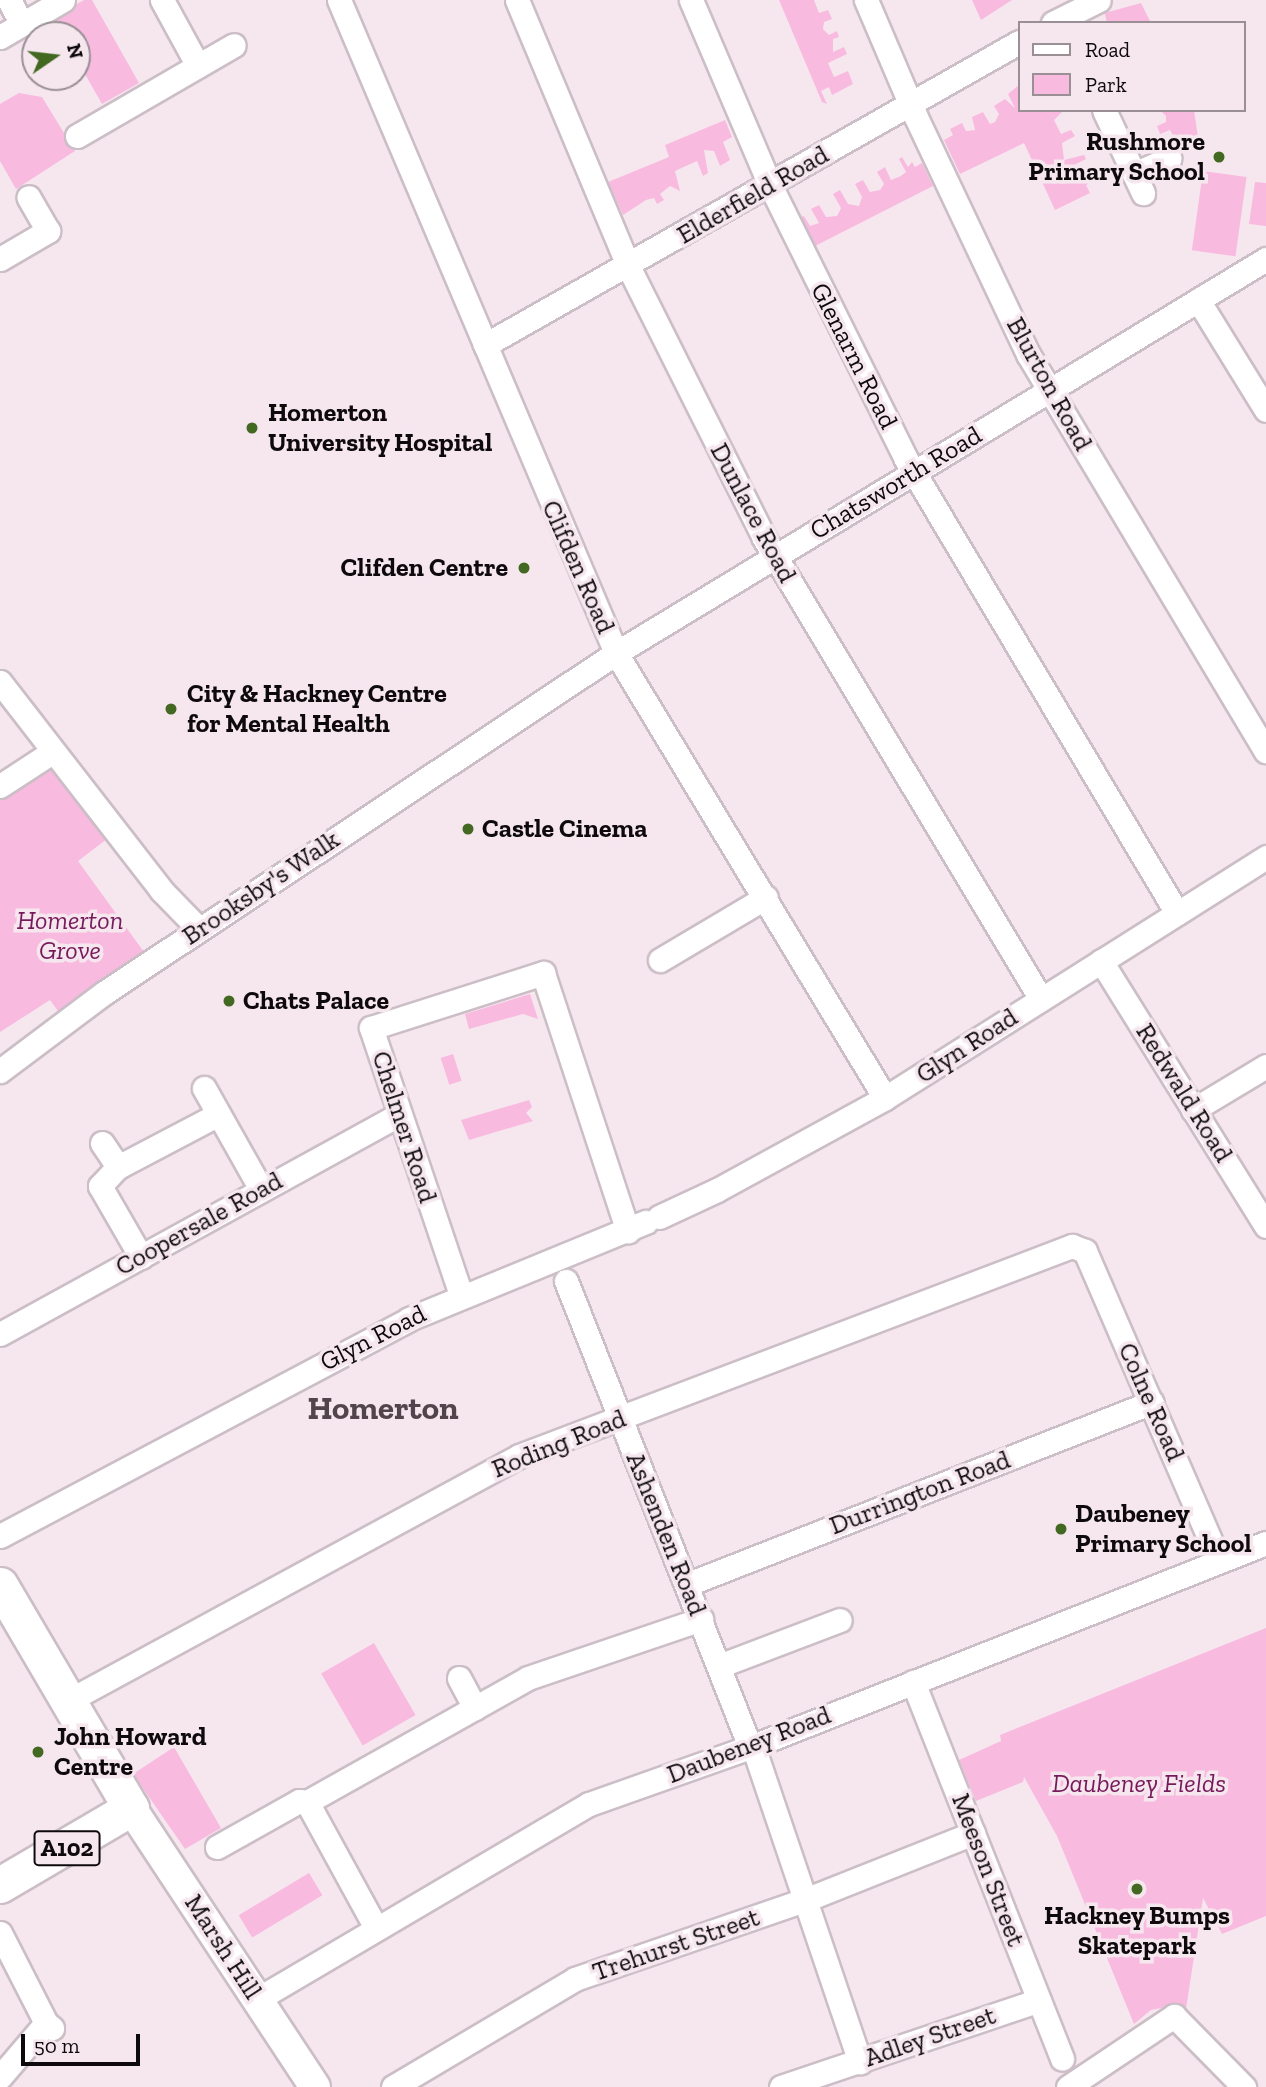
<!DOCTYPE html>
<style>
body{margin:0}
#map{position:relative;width:1266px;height:2087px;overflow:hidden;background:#f6e7ef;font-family:"Zilla Slab",serif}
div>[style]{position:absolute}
.green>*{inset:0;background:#f9bae0;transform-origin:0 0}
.roads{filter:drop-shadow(2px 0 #ccbec6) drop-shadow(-2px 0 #ccbec6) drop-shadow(0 2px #ccbec6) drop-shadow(0 -2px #ccbec6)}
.minor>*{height:23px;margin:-11.5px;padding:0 11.5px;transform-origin:11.5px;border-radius:11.5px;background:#fff}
.major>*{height:30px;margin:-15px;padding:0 15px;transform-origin:15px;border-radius:15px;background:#fff}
.highway>*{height:35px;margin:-17.5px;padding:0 17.5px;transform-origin:17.5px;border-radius:17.5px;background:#fff}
.dots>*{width:19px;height:19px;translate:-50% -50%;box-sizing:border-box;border:4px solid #f6e7ef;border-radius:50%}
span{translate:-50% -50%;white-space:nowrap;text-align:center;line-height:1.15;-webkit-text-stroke:7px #f6e7ef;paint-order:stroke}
.shield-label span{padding:2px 5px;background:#f6e7ef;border:2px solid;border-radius:5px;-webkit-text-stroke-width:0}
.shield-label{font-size:24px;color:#0e0a0c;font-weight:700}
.poi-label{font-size:26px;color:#0e0a0c;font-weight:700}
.right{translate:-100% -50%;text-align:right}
.left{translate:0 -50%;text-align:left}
.street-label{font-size:26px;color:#0e0a0c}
.park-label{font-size:26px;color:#761a5b;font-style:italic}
.district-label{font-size:33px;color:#51454b;font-weight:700}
.legend{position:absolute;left:1018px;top:21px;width:228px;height:91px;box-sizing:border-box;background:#f6e7ef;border:2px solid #998f94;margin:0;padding:9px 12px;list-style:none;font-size:21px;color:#0e0a0c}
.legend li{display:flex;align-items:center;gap:14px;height:35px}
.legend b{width:35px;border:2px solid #998f94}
.north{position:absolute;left:21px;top:21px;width:70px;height:70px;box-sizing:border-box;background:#f6e7ef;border:2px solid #998f94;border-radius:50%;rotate:76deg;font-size:19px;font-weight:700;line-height:28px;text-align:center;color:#0e0a0c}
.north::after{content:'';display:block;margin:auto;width:24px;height:32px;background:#436821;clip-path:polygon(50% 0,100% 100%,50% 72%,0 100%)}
.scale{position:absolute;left:21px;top:2034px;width:119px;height:32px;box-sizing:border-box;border:4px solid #0e0a0c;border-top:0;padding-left:9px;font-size:21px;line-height:24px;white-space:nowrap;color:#0e0a0c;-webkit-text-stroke:5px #f6e7ef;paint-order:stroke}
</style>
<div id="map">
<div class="green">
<div style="clip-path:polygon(84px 0,92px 0,139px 83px,102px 104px,77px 60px,77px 35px,63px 35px,53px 18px)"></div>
<div style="clip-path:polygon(779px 0,814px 0,819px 13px,828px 10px,832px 19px,824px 22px,823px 29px,829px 35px,837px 31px,839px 37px,833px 39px,833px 52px,844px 47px,847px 54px,828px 63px,834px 77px,848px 71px,853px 84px,832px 95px,829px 87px,821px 91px,827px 104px,822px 102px)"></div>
<div style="clip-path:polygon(972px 0,1012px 0,981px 20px)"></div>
<div style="clip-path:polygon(1141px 3px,1151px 23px,1107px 23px,1105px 14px,1101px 14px)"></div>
<div style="clip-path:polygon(1019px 85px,1019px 110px,1064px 110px,1054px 120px,1061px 134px,1071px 130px,1075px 136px,1062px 143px,1064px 160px,1084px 155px,1086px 159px,1072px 166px,1078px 180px,1094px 173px,1097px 179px,1086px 185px,1090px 193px,1055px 210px,1024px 143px,960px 174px,944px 140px,953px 135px,950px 129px,962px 123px,966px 131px,975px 130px,972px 117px,983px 112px,990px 124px,995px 122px,999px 114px,994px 106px,1005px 99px,1015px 108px,1008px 94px)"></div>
<div style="clip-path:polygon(19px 93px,42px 97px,75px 151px,16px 189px,0 161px,0 104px)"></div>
<div style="clip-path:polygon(1160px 110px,1194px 110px,1198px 137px,1176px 141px,1170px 130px,1160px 134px,1157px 126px,1166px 122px,1166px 116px)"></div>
<div style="clip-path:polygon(725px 120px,732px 137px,723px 142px,730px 160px,720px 166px,714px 151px,704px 150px,708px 173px,703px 176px,697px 161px,675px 171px,680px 191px,670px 186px,660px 194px,664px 200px,657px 204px,654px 198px,646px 200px,623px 215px,608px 182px,669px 157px,665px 145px)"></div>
<div style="clip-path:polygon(902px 157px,908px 167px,912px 162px,915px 167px,922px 163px,933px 186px,815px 246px,801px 217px,804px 216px,810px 226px,819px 223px,811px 209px,819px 205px,826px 217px,837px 216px,841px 208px,833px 194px,840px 190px,848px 204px,859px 206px,862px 197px,855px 184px,863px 180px,870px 192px,880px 190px,884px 184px,877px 172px,885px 167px,891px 180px,901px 176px,906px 172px,899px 159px)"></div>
<div style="left:1203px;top:171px;width:44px;height:80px;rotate:8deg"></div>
<div style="clip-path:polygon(1255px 182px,1266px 183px,1266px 226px,1249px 224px)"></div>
<div style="clip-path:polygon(51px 765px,107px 839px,78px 861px,144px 952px,58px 1011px,50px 1000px,0 1032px,0 798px)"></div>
<div style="clip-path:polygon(530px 994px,538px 1019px,523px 1014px,469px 1029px,465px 1014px)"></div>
<div style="left:453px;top:1054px;width:28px;height:13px;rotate:72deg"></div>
<div style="clip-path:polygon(529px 1100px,532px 1107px,526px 1113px,533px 1121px,469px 1140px,461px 1120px)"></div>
<div style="clip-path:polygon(1266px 1628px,1266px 1916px,1222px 1934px,1203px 1898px,1186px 2009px,1177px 2005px,1151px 2010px,1134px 2024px,1057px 1836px,1024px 1777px,1023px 1782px,976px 1801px,959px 1760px,1001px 1741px,1000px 1735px)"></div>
<div style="left:374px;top:1643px;width:83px;height:61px;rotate:60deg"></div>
<div style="clip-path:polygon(174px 1747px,221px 1828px,185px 1849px,133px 1774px)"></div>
<div style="left:309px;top:1873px;width:26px;height:82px;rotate:59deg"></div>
</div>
<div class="roads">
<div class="minor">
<div style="left:9px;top:0;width:27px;rotate:62deg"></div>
<div style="left:162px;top:0;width:75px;rotate:61.4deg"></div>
<div style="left:339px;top:0;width:709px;rotate:67.01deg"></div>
<div style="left:616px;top:653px;width:520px;rotate:58.85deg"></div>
<div style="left:517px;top:0;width:288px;rotate:67.3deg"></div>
<div style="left:628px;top:266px;width:304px;rotate:63.4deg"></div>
<div style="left:764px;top:538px;width:538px;rotate:59deg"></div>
<div style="left:691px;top:0;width:201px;rotate:66.9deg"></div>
<div style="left:770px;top:185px;width:306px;rotate:63.6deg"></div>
<div style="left:906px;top:459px;width:529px;rotate:59.17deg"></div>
<div style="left:866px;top:0;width:125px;rotate:66.9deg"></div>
<div style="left:915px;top:115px;width:264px;rotate:64.7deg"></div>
<div style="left:1028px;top:354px;width:463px;rotate:59.1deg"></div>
<div style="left:1053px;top:23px;width:51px;rotate:-26.6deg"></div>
<div style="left:0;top:37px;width:73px;rotate:-30.4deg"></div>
<div style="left:1104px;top:110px;width:92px;rotate:64.8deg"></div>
<div style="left:77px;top:136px;width:181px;rotate:-30.1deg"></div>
<div style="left:1134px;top:174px;width:39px;rotate:-24deg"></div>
<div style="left:0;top:259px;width:56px;rotate:-30.3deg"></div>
<div style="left:48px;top:231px;width:39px;rotate:-120deg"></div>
<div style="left:1198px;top:300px;width:129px;rotate:58.3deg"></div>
<div style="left:485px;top:345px;width:614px;rotate:-29.57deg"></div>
<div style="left:0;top:682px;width:264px;rotate:52.2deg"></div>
<div style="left:162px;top:891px;width:53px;rotate:45.8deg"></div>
<div style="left:0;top:786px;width:62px;rotate:-33.2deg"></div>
<div style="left:660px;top:960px;width:123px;rotate:-30.7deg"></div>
<div style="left:1101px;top:961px;width:312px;rotate:58.1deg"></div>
<div style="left:0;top:1071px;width:130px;rotate:-36.9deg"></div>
<div style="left:104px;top:993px;width:615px;rotate:-33.59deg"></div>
<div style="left:616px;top:653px;width:760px;rotate:-31.22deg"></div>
<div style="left:204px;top:1088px;width:116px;rotate:60.6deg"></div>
<div style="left:1193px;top:1110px;width:85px;rotate:-31.1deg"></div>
<div style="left:102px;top:1143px;width:29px;rotate:56deg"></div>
<div style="left:659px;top:1217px;width:64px;rotate:-25deg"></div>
<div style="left:717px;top:1190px;width:192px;rotate:-28.7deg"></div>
<div style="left:885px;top:1098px;width:451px;rotate:-32.3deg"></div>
<div style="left:141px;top:1257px;width:82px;rotate:-120deg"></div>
<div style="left:100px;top:1186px;width:26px;rotate:-47deg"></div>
<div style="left:118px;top:1167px;width:112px;rotate:-27.7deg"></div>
<div style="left:566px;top:1281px;width:501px;rotate:68.45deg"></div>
<div style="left:461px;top:1295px;width:282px;rotate:-108.6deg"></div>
<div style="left:371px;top:1028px;width:181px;rotate:-17.7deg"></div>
<div style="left:543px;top:973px;width:272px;rotate:71.8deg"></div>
<div style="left:0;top:1334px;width:454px;rotate:-28.8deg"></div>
<div style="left:0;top:1536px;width:463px;rotate:-27.9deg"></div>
<div style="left:409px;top:1319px;width:256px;rotate:-22.3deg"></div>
<div style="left:688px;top:1584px;width:498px;rotate:-21.4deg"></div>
<div style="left:719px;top:1666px;width:129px;rotate:-20.8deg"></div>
<div style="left:459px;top:1678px;width:34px;rotate:62deg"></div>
<div style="left:913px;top:1682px;width:405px;rotate:68.4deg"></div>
<div style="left:66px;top:1702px;width:515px;rotate:-28.5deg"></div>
<div style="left:519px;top:1456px;width:592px;rotate:-20.79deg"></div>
<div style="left:1072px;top:1246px;width:14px;rotate:21deg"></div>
<div style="left:1085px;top:1251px;width:338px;rotate:66.6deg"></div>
<div style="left:753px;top:1746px;width:334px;rotate:71.3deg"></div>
<div style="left:307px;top:1802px;width:253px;rotate:-29.3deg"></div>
<div style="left:528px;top:1678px;width:183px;rotate:-18.8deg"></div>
<div style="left:307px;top:1802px;width:144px;rotate:61.3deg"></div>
<div style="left:217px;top:1847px;width:94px;rotate:-29.3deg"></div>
<div style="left:299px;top:1801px;width:8px;rotate:7deg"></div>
<div style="left:0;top:1933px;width:101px;rotate:62.9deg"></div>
<div style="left:46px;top:2023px;width:8px;rotate:40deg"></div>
<div style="left:256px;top:2000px;width:386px;rotate:-30.5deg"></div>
<div style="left:589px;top:1804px;width:174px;rotate:-19.5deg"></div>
<div style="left:753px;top:1746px;width:552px;rotate:-21.59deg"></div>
<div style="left:0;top:2077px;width:71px;rotate:-49.6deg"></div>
<div style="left:393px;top:2087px;width:212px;rotate:-30.7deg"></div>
<div style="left:575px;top:1979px;width:243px;rotate:-19deg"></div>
<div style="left:805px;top:1900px;width:181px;rotate:-21.7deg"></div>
<div style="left:781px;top:2087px;width:272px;rotate:-18.6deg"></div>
<div style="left:1068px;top:2087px;width:128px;rotate:-33.8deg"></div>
<div style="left:1174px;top:2016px;width:100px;rotate:45.4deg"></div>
</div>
<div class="major">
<div style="left:131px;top:1808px;width:334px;rotate:56.6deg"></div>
</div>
<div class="highway">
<div style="left:0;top:1585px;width:259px;rotate:59.6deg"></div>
<div style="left:131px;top:1808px;width:152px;rotate:149.6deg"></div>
</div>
</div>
<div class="dots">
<div style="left:1219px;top:157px;background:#436821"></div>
<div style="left:252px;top:428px;background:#436821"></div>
<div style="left:524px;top:568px;background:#436821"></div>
<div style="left:171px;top:709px;background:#436821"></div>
<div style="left:468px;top:829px;background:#436821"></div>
<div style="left:229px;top:1001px;background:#436821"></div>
<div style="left:1061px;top:1529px;background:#436821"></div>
<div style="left:38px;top:1752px;background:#436821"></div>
<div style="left:1137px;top:1889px;background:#436821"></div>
</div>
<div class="shield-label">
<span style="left:67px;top:1848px">A102</span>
</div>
<div class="poi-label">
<span class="right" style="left:1205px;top:157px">Rushmore<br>Primary School</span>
<span class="left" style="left:268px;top:428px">Homerton<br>University Hospital</span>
<span class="right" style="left:508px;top:568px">Clifden Centre</span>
<span class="left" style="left:187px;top:709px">City &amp; Hackney Centre<br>for Mental Health</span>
<span class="left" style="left:482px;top:829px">Castle Cinema</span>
<span class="left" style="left:243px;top:1001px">Chats Palace</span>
<span class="left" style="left:1075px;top:1529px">Daubeney<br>Primary School</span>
<span class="left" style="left:54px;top:1752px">John Howard<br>Centre</span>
<span style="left:1137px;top:1931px">Hackney Bumps<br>Skatepark</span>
</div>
<div class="street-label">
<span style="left:753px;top:195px;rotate:-30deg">Elderfield Road</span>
<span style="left:854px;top:356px;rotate:63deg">Glenarm Road</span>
<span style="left:1049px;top:384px;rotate:61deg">Blurton Road</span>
<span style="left:896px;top:483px;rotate:-31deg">Chatsworth Road</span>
<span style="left:753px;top:513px;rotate:62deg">Dunlace Road</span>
<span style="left:578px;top:567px;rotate:66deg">Clifden Road</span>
<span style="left:261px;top:888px;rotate:-34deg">Brooksby's Walk</span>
<span style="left:967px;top:1046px;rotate:-33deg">Glyn Road</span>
<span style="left:1184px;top:1093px;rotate:58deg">Redwald Road</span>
<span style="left:404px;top:1127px;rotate:72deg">Chelmer Road</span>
<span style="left:199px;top:1224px;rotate:-29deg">Coopersale Road</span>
<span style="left:373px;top:1338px;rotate:-27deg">Glyn Road</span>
<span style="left:1151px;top:1402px;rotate:66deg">Colne Road</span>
<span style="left:559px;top:1444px;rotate:-22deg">Roding Road</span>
<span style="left:920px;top:1493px;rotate:-21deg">Durrington Road</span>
<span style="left:666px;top:1534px;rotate:68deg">Ashenden Road</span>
<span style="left:749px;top:1745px;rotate:-21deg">Daubeney Road</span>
<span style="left:988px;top:1870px;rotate:69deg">Meeson Street</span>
<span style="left:676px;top:1945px;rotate:-19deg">Trehurst Street</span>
<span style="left:223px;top:1947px;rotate:57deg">Marsh Hill</span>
<span style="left:930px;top:2037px;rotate:-19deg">Adley Street</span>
</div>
<div class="park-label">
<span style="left:70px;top:936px">Homerton<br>Grove</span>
<span style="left:1139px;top:1784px">Daubeney Fields</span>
</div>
<div class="district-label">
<span style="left:383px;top:1408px">Homerton</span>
</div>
<ul class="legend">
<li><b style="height:9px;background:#fff"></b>Road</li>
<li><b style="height:19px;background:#f9bae0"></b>Park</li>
</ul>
<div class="north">N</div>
<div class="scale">50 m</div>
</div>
